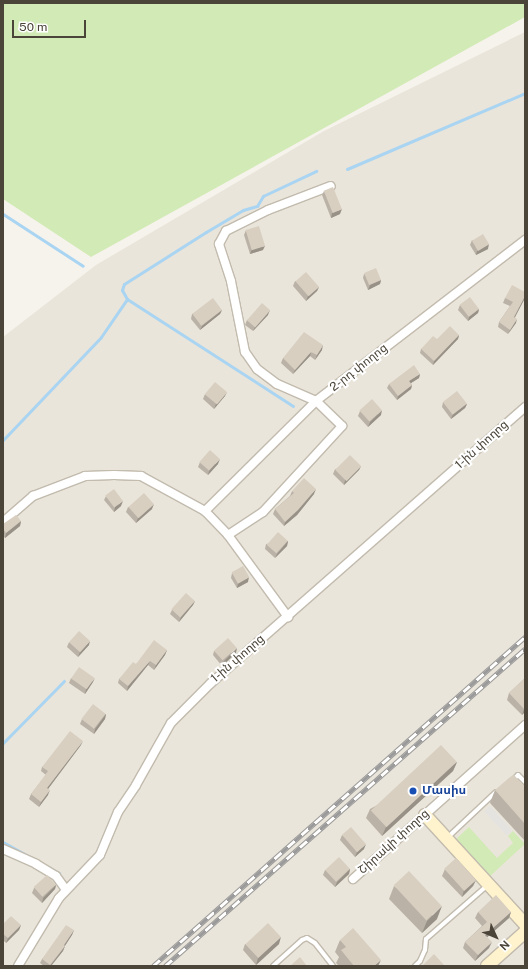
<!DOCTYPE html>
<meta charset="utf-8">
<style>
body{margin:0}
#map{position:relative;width:528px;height:969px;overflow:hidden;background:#f6f3ec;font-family:"Public Sans","Noto Sans Armenian",sans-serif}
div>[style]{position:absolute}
.residential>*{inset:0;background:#eae5da}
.green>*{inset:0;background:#d2eab5}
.parking>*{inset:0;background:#e5e3e0;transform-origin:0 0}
.stream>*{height:3px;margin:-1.5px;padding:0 1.5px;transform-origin:1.5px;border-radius:1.5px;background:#a9d4f2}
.roads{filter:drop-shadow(1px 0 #c2bbae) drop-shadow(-1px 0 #c2bbae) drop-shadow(0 1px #c2bbae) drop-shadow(0 -1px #c2bbae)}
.lane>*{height:4px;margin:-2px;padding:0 2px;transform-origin:2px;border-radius:2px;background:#fff}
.street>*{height:8px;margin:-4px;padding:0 4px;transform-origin:4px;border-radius:4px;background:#fff}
.secondary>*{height:12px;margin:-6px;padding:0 6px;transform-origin:6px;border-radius:6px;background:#fff3cd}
.rail>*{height:4.5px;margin-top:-2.25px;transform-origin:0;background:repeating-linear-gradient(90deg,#fff 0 9px,#9a9a9a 0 18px);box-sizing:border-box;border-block:1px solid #9a9a9a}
.wall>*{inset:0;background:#bab2a6}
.shaded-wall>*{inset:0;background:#979187}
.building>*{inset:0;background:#d8cfc1;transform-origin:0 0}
.dots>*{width:11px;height:11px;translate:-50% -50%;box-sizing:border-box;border:2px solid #fff;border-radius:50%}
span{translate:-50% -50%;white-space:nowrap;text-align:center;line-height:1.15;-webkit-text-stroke:4px #fff;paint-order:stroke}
.street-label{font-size:12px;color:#4b4439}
.transit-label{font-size:12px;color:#164399;font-weight:700}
.left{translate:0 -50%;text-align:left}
.frame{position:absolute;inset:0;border:4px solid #4b4439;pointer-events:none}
.north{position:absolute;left:476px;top:917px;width:40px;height:40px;-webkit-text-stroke:3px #fff;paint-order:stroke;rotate:134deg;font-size:11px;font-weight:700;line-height:16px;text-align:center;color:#4b4439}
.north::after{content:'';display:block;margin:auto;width:14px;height:18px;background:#4b4439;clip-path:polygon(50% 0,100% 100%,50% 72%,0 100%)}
.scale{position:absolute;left:12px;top:20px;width:74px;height:18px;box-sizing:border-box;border:2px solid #4b4439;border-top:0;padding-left:5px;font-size:12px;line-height:14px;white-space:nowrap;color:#4b4439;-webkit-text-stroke:3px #fff;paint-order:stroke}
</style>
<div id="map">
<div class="residential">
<div style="clip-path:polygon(525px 32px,525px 966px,3px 966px,3px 337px,96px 265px,324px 131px)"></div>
</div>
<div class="green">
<div style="clip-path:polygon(3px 3px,525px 3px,525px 17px,91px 257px,3px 199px)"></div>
<div style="clip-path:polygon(469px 827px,497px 858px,513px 843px,508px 836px,513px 831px,525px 844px,488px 878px,454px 841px)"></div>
</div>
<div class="parking">
<div style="left:490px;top:806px;width:33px;height:8px;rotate:47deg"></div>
</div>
<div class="stream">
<div style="left:347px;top:169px;width:194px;rotate:-23.1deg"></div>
<div style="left:3px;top:214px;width:95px;rotate:33deg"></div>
<div style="left:293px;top:406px;width:197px;rotate:-147.2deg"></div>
<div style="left:127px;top:299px;width:10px;rotate:-119deg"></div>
<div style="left:122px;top:290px;width:6px;rotate:-72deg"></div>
<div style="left:124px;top:284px;width:97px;rotate:-32.4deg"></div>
<div style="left:206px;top:232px;width:43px;rotate:-30.7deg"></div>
<div style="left:243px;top:210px;width:15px;rotate:-16deg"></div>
<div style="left:257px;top:206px;width:12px;rotate:-59deg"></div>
<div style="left:263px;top:196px;width:59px;rotate:-25.3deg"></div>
<div style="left:3px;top:440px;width:142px;rotate:-46.4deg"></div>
<div style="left:101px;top:337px;width:46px;rotate:-55.6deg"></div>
<div style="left:3px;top:743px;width:87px;rotate:-45.5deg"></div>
<div style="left:3px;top:842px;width:35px;rotate:29deg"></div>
<div style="left:46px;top:866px;width:15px;rotate:28deg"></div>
</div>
<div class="roads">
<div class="lane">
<div style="left:513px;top:780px;width:7px;rotate:-45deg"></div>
<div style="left:518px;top:775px;width:10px;rotate:45deg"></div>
<div style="left:447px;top:838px;width:67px;rotate:-43.2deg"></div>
<div style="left:273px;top:966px;width:39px;rotate:-42deg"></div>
<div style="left:302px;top:940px;width:5px;rotate:-22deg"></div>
<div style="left:307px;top:938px;width:9px;rotate:32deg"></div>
<div style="left:315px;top:943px;width:29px;rotate:52deg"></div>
<div style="left:415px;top:966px;width:7px;rotate:-45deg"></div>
<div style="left:420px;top:961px;width:12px;rotate:-66deg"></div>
<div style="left:425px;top:950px;width:11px;rotate:-85deg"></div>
<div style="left:426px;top:939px;width:82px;rotate:-41.1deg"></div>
</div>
<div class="street">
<div style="left:205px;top:511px;width:156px;rotate:-44.7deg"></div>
<div style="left:316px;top:401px;width:264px;rotate:-37.6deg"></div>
<div style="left:3px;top:522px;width:40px;rotate:-41deg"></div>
<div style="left:33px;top:496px;width:56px;rotate:-21deg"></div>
<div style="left:85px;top:476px;width:29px;rotate:-2deg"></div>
<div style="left:114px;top:475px;width:27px;rotate:2deg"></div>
<div style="left:141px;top:476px;width:73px;rotate:28.7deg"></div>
<div style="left:205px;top:511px;width:33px;rotate:46deg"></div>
<div style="left:228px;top:535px;width:102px;rotate:53.8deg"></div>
<div style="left:228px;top:535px;width:42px;rotate:-33.3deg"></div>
<div style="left:263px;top:512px;width:117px;rotate:-47.4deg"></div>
<div style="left:342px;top:426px;width:36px;rotate:-136deg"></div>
<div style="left:316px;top:401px;width:43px;rotate:-156.4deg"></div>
<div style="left:277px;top:384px;width:25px;rotate:-143deg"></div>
<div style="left:257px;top:369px;width:21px;rotate:-125deg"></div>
<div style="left:245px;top:352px;width:72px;rotate:-101.2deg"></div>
<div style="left:231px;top:281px;width:39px;rotate:-108deg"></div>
<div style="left:219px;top:244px;width:15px;rotate:-62deg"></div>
<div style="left:226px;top:231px;width:47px;rotate:-26.6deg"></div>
<div style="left:268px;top:210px;width:67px;rotate:-20.9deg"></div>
<div style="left:3px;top:849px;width:36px;rotate:24deg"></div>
<div style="left:36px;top:864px;width:23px;rotate:31deg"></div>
<div style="left:56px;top:876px;width:17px;rotate:54deg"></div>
<div style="left:353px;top:879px;width:231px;rotate:-41.8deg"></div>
<div style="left:18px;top:966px;width:79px;rotate:-58.9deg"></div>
<div style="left:59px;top:898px;width:59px;rotate:-46.4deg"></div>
<div style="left:100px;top:855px;width:47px;rotate:-67.3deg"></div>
<div style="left:118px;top:812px;width:32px;rotate:-56deg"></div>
<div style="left:136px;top:785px;width:71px;rotate:-60.6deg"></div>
<div style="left:171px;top:723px;width:57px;rotate:-45deg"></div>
<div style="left:211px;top:683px;width:418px;rotate:-41.3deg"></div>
</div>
<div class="secondary">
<div style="left:425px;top:815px;width:148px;rotate:47.5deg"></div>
<div style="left:487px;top:966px;width:51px;rotate:-41.8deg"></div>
</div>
</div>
<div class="rail">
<div style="left:153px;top:966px;width:497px;rotate:-41.5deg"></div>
<div style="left:165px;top:966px;width:480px;rotate:-41.4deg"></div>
</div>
<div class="wall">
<div style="clip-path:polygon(324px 191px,340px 214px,331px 218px,322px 195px)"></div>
<div style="clip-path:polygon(246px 230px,263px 250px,250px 254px,244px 235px)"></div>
<div style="clip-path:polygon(472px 240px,488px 249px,476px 255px,470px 245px)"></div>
<div style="clip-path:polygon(364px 274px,381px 280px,380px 284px,368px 290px,363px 278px)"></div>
<div style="clip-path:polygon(295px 281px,319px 287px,317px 291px,306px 301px,293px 286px)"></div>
<div style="clip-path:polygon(525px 292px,525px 298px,515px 317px,516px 323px,508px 334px,498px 327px,499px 322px,510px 306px,503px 303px,505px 298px)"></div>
<div style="clip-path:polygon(460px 305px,479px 309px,478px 313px,468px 321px,458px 310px)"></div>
<div style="clip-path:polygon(222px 310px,220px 314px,200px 330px,191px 319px,192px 314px)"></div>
<div style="clip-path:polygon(268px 315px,253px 331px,245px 325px,247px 320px)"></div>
<div style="clip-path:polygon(459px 335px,458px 339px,433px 365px,420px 353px,421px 349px,437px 339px)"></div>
<div style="clip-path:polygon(322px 350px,315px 360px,310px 356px,293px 374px,281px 363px,283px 358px)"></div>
<div style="clip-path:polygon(420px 374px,419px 378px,411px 383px,412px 385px,411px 389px,397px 400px,387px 388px,389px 384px)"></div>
<div style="clip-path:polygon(205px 394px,225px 396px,214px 409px,203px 399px)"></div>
<div style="clip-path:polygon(443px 402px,467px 404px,465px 408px,451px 419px,442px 407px)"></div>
<div style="clip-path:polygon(360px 411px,381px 415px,368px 427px,358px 416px)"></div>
<div style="clip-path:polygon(200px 462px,218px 464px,208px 475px,198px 467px)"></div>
<div style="clip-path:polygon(361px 466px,359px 470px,344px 485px,333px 474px,335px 469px)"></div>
<div style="clip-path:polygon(292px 491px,314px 494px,297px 515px,284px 526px,273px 514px,275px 509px,290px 496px)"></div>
<div style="clip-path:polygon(106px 496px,121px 506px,114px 512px,104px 500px)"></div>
<div style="clip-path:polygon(128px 507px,152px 509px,136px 523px,126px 512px)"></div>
<div style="clip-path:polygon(21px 521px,20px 526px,5px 538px,3px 536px,3px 524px)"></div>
<div style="clip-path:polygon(288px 541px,287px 546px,275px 558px,265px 549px,266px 544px)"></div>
<div style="clip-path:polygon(232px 573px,248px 582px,237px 588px,231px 578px)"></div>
<div style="clip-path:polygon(195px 601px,193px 605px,179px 622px,170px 614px,172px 610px)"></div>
<div style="clip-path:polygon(69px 642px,89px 645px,78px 657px,67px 647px)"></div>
<div style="clip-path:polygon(167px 650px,165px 655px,154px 670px,148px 665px,127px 691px,118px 683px,119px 679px,136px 664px)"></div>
<div style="clip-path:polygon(214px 651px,236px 653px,222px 666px,213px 655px)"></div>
<div style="clip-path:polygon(71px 678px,93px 682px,85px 694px,69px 683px)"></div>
<div style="clip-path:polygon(525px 678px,525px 712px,522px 715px,507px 700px,509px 693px)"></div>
<div style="clip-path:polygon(106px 714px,105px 719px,94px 734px,80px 724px,82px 719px)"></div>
<div style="clip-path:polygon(81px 745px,48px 789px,48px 795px,39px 807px,29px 799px,31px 794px,46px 775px,41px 771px,42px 767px)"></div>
<div style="clip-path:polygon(457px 762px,453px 771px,382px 836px,366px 818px,370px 809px)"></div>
<div style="clip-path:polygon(525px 787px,525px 841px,490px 803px,495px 790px)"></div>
<div style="clip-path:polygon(342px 835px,364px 849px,355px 857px,340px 840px)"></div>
<div style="clip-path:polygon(350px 869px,349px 874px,335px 887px,323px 875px,325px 870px)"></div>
<div style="clip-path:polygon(445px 869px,476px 880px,473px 886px,462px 897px,442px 876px)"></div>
<div style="clip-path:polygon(56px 885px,55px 889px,42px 903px,32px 893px,34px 888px)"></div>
<div style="clip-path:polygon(394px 886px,437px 919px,422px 933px,389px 899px)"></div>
<div style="clip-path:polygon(478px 912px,511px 912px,509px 918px,487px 937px,489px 948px,475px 961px,463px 948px,465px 942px,482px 926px,475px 918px)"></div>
<div style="clip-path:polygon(3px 924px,21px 925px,19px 930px,6px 943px,3px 940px)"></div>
<div style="clip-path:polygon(74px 930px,72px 935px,65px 946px,63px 951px,51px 966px,44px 966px,40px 963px,42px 959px)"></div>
<div style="clip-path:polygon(340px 940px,378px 966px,339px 966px,336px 963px,339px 957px,335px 952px)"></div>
<div style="clip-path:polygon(245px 944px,279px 944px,256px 965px,243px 950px)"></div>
</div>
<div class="shaded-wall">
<div style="clip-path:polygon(342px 209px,340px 214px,331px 218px,332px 213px)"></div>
<div style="clip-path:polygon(489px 244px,488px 249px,476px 255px,477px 251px)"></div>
<div style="clip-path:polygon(265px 246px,263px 250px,250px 254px,252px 249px)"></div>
<div style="clip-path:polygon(381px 280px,380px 284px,368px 290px,370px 285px)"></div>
<div style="clip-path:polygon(319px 287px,317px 291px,306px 301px,308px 296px)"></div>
<div style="clip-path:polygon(525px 296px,525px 298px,513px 321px,514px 317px)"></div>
<div style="clip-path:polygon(479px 309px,478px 313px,468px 321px,469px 317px)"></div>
<div style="clip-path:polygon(222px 310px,220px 314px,200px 330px,202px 326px)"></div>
<div style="clip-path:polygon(270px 310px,268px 315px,253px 331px,255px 327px)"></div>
<div style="clip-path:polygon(517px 319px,516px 323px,508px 334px,510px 330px)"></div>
<div style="clip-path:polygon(459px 335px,458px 339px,433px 365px,434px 361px)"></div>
<div style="clip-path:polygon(323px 345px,322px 350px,315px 360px,317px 355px)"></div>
<div style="clip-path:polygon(311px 352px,310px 356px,293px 374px,295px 370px)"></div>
<div style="clip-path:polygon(420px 374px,419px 378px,408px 385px,409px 381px)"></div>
<div style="clip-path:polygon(412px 385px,411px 389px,397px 400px,398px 396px)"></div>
<div style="clip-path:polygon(227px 392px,225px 396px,214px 409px,216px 404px)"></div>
<div style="clip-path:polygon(467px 404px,465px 408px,451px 419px,453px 414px)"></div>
<div style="clip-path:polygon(382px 410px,381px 415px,368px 427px,370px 422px)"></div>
<div style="clip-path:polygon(220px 459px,218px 464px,208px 475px,209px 471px)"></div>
<div style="clip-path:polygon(361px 466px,359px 470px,344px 485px,345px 480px)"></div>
<div style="clip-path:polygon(316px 489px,314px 494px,297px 515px,284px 526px,285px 522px)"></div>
<div style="clip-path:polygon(123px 501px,121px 506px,114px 512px,115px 507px)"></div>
<div style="clip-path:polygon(154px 504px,152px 509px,136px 523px,138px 518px)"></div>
<div style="clip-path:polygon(21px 521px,20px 526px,5px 538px,6px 533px)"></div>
<div style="clip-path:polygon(288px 541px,287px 546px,275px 558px,277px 554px)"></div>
<div style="clip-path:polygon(249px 577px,248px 582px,237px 588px,238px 583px)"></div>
<div style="clip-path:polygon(195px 601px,193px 605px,179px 622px,181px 617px)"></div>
<div style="clip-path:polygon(90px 641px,89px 645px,78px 657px,80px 652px)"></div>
<div style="clip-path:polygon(237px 648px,236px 653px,222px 666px,224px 661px)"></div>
<div style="clip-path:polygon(167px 650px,165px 655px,154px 670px,156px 665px)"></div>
<div style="clip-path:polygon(150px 661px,148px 665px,127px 691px,128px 686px)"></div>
<div style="clip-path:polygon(95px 678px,93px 682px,85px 694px,86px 689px)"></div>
<div style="clip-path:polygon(525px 708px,525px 712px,522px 715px,524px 709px)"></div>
<div style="clip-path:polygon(106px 714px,105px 719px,94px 734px,95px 729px)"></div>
<div style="clip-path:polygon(83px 741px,81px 745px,45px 793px,47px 788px)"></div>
<div style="clip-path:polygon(457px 762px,453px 771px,382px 836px,386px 827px)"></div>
<div style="clip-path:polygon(50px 790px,48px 795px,39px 807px,41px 802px)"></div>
<div style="clip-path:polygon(366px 844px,364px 849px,355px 857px,357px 852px)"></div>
<div style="clip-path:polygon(350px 869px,349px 874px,335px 887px,337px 882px)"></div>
<div style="clip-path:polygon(476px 880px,473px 886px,462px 897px,464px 890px)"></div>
<div style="clip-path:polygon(56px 885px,55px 889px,42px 903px,43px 898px)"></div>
<div style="clip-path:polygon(442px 906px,437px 919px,422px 933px,427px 921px)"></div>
<div style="clip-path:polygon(511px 912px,509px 918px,483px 941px,485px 935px)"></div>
<div style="clip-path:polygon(21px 925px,19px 930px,6px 943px,8px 938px)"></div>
<div style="clip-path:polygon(74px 930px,72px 935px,62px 950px,64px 945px)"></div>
<div style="clip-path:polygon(281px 937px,279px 944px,256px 965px,258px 958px)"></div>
<div style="clip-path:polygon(492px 942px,489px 948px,475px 961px,478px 955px)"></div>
<div style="clip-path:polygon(65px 946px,63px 951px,51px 966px,50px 966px)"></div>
<div style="clip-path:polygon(381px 960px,378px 966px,374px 966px)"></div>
</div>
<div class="building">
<div style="left:333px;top:187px;width:24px;height:10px;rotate:68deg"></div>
<div style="left:259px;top:226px;width:21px;height:14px;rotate:73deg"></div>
<div style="left:483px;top:234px;width:12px;height:13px;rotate:59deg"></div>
<div style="left:376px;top:268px;width:13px;height:13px;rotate:67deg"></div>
<div style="left:306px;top:272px;width:20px;height:14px;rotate:49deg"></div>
<div style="clip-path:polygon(512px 285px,525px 292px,525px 296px,514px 317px,517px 319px,510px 330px,499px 322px,513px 302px,505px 298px)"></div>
<div style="left:470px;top:297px;width:15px;height:13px;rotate:53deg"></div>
<div style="left:213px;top:298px;width:15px;height:26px;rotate:53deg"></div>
<div style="left:262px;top:303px;width:11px;height:23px;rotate:41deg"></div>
<div style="clip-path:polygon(450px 326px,459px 335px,434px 361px,421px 349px,433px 336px,437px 339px)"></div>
<div style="clip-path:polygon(304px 332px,323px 345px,317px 355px,311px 352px,295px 370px,283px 358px)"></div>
<div style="clip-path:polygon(414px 365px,420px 374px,409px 381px,412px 385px,398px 396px,389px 384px)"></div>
<div style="left:215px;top:382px;width:16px;height:16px;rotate:40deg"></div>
<div style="left:457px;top:391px;width:16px;height:18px;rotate:52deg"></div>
<div style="left:372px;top:399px;width:15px;height:17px;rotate:48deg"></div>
<div style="left:210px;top:450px;width:13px;height:16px;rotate:42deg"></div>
<div style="left:350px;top:455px;width:16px;height:21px;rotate:45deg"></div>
<div style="clip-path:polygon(304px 478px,316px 489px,298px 510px,285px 522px,275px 509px,294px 493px,292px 491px)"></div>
<div style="left:114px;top:489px;width:15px;height:11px;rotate:53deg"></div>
<div style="left:144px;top:493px;width:15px;height:21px;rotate:48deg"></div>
<div style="clip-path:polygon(16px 515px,21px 521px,6px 533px,3px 529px,3px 524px)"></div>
<div style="left:278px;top:532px;width:13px;height:17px;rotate:42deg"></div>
<div style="left:243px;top:566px;width:13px;height:13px;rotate:61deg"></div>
<div style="left:186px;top:593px;width:12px;height:22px;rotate:42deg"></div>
<div style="left:79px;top:631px;width:15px;height:15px;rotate:42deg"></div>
<div style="left:228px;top:638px;width:13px;height:19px;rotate:48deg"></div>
<div style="clip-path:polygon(154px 640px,167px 650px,156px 665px,150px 661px,128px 686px,119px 679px,133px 662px,136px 664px)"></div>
<div style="left:79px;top:667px;width:19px;height:14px;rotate:35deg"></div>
<div style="clip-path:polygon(525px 678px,525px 708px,524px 709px,509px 693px)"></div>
<div style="left:93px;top:704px;width:16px;height:19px;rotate:38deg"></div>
<div style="clip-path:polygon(70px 731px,83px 741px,47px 788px,50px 790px,41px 802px,31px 794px,48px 771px,42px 767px)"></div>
<div style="left:441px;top:745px;width:23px;height:96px;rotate:47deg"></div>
<div style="clip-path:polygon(514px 775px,525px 787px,525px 824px,495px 790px,510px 777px)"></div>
<div style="left:351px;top:827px;width:23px;height:12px;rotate:49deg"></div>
<div style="left:339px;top:857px;width:16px;height:19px;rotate:47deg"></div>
<div style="left:456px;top:858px;width:30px;height:16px;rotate:48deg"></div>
<div style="left:409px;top:871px;width:48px;height:21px;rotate:47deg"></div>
<div style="left:47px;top:875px;width:13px;height:18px;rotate:48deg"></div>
<div style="clip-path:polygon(496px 895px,511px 912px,485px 935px,492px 942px,478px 955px,465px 942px,487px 922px,478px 912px)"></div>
<div style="clip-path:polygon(11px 916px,21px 925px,8px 938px,3px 934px,3px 924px)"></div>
<div style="left:268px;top:923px;width:19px;height:31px;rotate:47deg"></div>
<div style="clip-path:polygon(66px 925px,74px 930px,64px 945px,65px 946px,50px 965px,42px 959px)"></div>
<div style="clip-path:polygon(353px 928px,381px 960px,374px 966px,354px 966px,341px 950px,346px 947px,340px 940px)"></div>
<div style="clip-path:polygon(434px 954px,445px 966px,422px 966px)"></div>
<div style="clip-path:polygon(300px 957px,307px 966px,290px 966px)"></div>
</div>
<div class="dots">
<div style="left:413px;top:791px;background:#1a4fb4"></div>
</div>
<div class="street-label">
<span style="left:359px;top:368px;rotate:-38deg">2-րդ փողոց</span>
<span style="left:482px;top:445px;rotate:-42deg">1-ին փողոց</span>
<span style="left:238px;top:659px;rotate:-41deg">1-ին փողոց</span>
<span style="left:394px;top:842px;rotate:-42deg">Շիրակի փողոց</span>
</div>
<div class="transit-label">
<span class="left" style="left:422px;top:791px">Մասիս</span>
</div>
<div class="frame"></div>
<div class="north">N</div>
<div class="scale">50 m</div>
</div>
